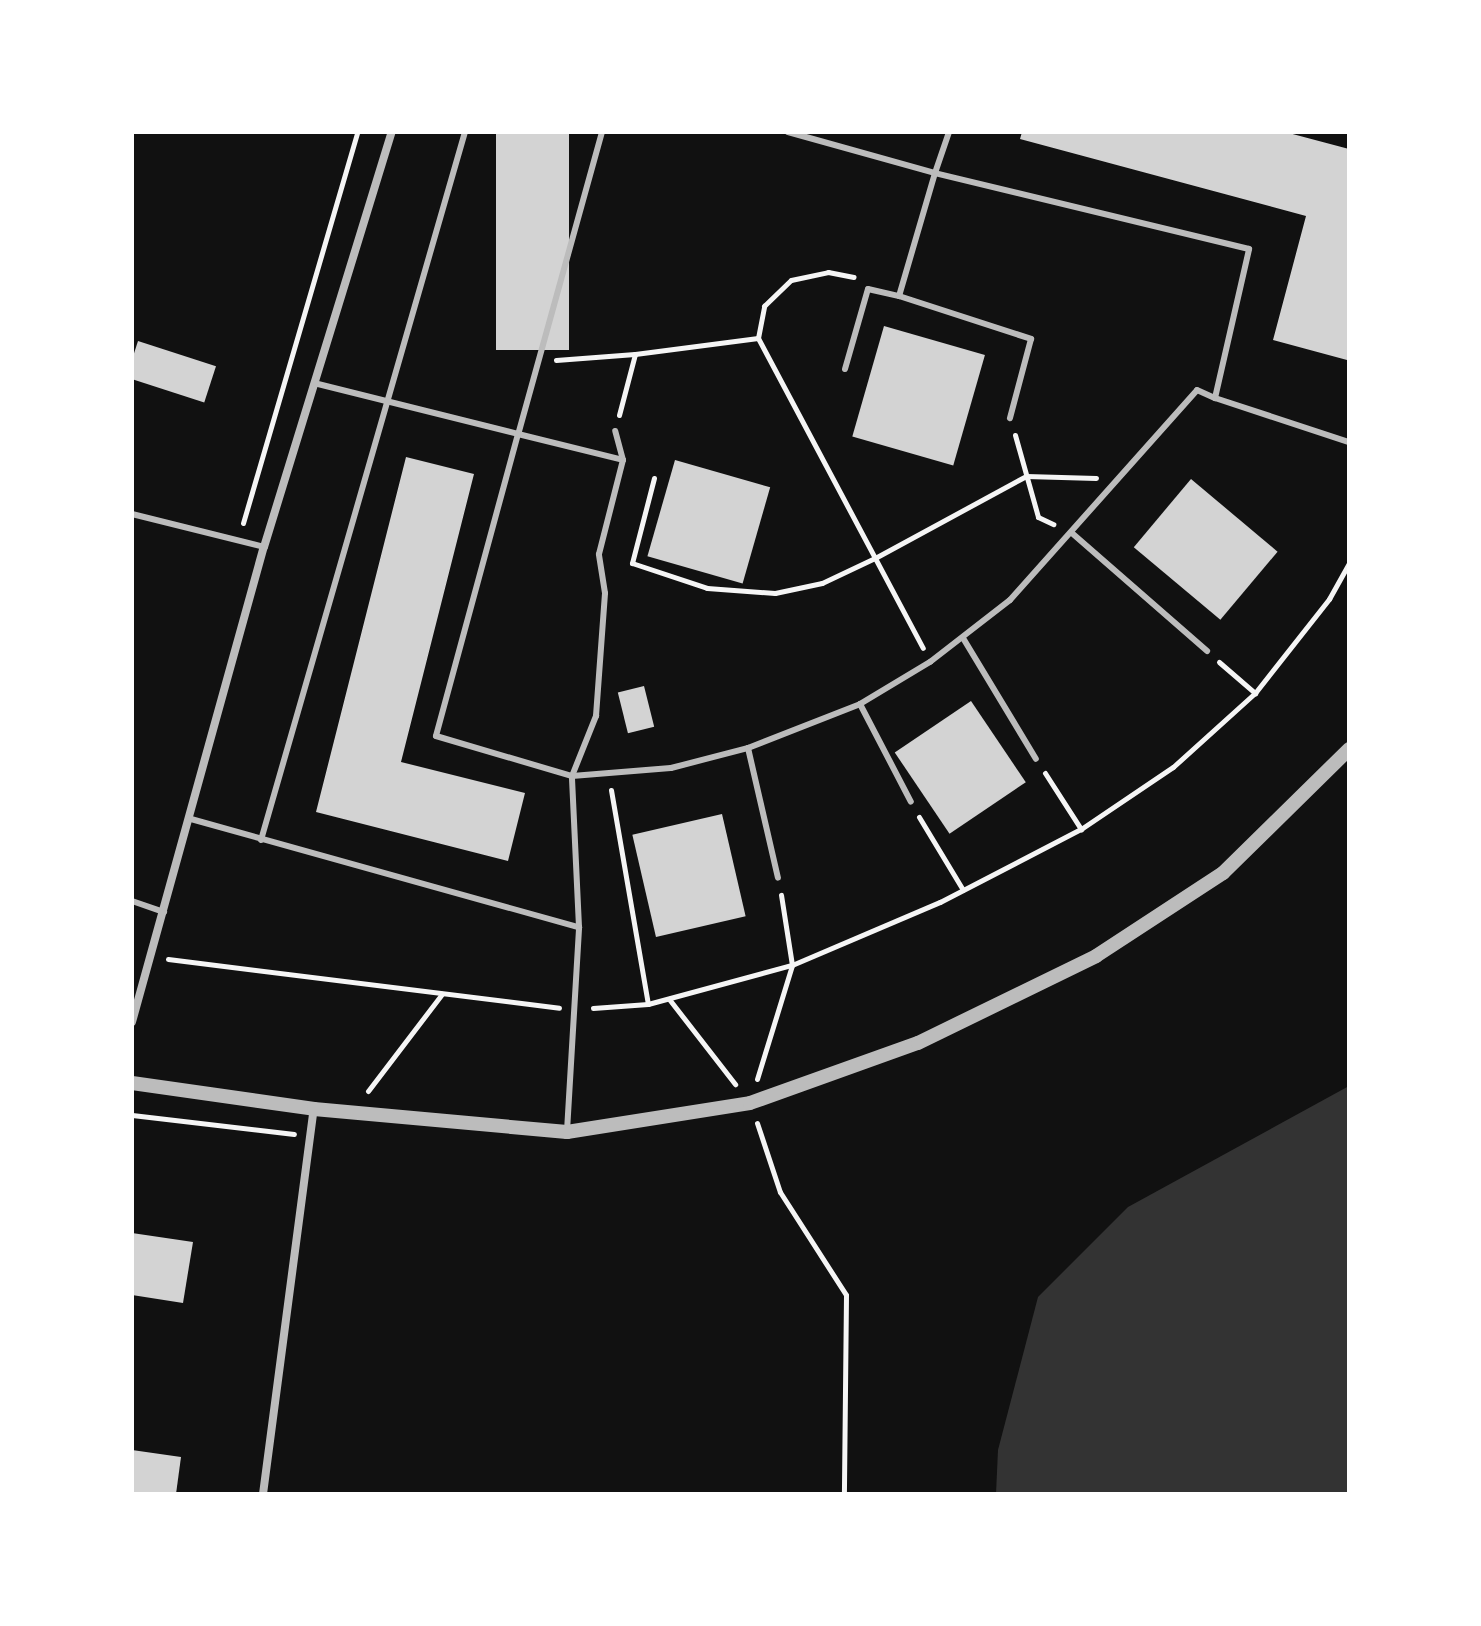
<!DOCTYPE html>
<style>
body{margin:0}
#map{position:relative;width:1481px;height:1626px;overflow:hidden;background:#111;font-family:Barlow,sans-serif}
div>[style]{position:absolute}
.water>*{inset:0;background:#333}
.building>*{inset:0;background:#d3d3d3;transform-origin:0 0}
.path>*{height:5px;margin:-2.5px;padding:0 2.5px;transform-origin:2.5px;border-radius:2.5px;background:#f5f5f5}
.service>*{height:6px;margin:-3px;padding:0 3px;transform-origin:3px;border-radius:3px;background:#bcbcbc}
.minor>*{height:8px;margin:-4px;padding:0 4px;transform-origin:4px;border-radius:4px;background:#bcbcbc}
.tertiary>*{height:14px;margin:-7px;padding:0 7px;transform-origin:7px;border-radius:7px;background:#bcbcbc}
span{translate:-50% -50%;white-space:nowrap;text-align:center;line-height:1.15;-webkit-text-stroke:6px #fff;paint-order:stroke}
.frame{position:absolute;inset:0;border:134px solid #fff;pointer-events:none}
</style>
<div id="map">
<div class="water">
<div style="clip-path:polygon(1349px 1086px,1349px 1494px,996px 1494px,998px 1450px,1038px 1297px,1128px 1207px)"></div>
</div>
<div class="building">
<div style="left:496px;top:132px;width:73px;height:218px"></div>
<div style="clip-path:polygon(1022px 132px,1285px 132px,1349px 149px,1347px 360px,1273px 340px,1306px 216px,1020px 139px)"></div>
<div style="left:884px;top:326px;width:105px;height:115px;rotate:16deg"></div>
<div style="left:138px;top:341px;width:82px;height:38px;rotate:18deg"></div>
<div style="clip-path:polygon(406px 457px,474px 474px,401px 762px,525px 793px,508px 861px,316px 812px)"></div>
<div style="left:675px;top:460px;width:99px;height:100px;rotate:16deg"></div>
<div style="left:1191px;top:479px;width:113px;height:89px;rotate:40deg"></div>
<div style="left:644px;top:686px;width:42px;height:27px;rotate:76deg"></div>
<div style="left:971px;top:701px;width:98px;height:92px;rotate:56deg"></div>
<div style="left:722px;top:814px;width:105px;height:92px;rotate:77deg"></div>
<div style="clip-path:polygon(132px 1233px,193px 1242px,183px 1303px,132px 1295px)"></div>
<div style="clip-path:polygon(132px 1450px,181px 1457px,176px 1494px,132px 1494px)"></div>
</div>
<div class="path">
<div style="left:758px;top:338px;width:351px;rotate:62deg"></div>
<div style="left:556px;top:360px;width:79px;rotate:-4.3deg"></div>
<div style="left:619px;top:415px;width:63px;rotate:-75.3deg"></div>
<div style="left:635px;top:354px;width:124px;rotate:-7.4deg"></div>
<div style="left:758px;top:338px;width:33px;rotate:-79deg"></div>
<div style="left:764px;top:306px;width:37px;rotate:-44deg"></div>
<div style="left:791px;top:280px;width:38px;rotate:-12deg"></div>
<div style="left:828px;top:272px;width:26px;rotate:11deg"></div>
<div style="left:1015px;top:435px;width:85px;rotate:74.3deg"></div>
<div style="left:1038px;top:517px;width:17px;rotate:25deg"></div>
<div style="left:654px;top:478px;width:88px;rotate:104.5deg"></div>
<div style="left:632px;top:563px;width:79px;rotate:18.4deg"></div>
<div style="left:707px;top:588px;width:68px;rotate:4.2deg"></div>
<div style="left:775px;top:593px;width:48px;rotate:-12deg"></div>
<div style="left:822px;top:583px;width:59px;rotate:-25.3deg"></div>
<div style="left:875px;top:558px;width:172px;rotate:-28.5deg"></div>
<div style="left:1026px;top:476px;width:70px;rotate:1.6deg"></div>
<div style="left:243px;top:523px;width:407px;rotate:-73.7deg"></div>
<div style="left:1219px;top:662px;width:48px;rotate:40.7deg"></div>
<div style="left:1045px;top:773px;width:67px;rotate:57.3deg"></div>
<div style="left:611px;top:790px;width:217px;rotate:80.2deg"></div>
<div style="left:919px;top:817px;width:85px;rotate:58.9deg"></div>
<div style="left:168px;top:959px;width:394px;rotate:7.1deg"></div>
<div style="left:669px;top:999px;width:108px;rotate:52.2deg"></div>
<div style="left:593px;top:1008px;width:55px;rotate:-4.2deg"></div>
<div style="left:648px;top:1004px;width:149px;rotate:-15.2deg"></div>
<div style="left:792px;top:965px;width:161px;rotate:-23.1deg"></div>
<div style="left:940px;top:902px;width:159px;rotate:-27.4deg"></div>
<div style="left:1081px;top:829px;width:111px;rotate:-34deg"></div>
<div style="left:1173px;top:767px;width:110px;rotate:-42.1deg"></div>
<div style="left:1255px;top:693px;width:120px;rotate:-51.8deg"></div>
<div style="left:1329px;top:599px;width:41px;rotate:-60.9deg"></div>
<div style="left:757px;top:1079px;width:119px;rotate:-72.9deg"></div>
<div style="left:792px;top:965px;width:71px;rotate:-98.9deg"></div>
<div style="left:368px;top:1091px;width:122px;rotate:-52.7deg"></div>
<div style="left:132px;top:1115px;width:163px;rotate:6.7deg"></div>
<div style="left:757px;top:1123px;width:73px;rotate:71.6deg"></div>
<div style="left:780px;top:1192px;width:122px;rotate:57.3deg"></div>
<div style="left:846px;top:1295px;width:199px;rotate:90.6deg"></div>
</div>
<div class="service">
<div style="left:602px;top:132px;width:313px;rotate:105.5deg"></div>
<div style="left:518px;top:434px;width:108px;rotate:13.9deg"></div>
<div style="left:623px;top:460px;width:30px;rotate:-105deg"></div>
<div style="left:788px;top:132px;width:153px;rotate:15.6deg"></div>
<div style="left:935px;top:173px;width:128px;rotate:106.3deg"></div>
<div style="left:845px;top:369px;width:83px;rotate:-74deg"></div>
<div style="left:868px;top:289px;width:32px;rotate:13deg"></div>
<div style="left:899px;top:296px;width:139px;rotate:18deg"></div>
<div style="left:1031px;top:339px;width:82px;rotate:104.9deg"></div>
<div style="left:318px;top:384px;width:206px;rotate:14deg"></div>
<div style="left:518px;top:434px;width:313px;rotate:105.2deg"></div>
<div style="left:436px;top:736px;width:142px;rotate:16.4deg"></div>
<div style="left:572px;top:776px;width:99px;rotate:-4.6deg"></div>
<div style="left:671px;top:768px;width:80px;rotate:-14.6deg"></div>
<div style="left:748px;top:748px;width:120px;rotate:-21.4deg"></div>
<div style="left:860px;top:704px;width:82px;rotate:-31deg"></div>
<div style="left:930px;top:662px;width:101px;rotate:-37.8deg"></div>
<div style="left:1010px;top:600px;width:281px;rotate:-48.3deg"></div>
<div style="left:1197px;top:390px;width:20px;rotate:24deg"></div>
<div style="left:1215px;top:398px;width:153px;rotate:-77.1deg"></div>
<div style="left:1249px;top:249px;width:323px;rotate:-166.4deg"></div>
<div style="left:935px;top:173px;width:43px;rotate:-71.1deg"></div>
<div style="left:1215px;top:398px;width:141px;rotate:18.2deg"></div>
<div style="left:132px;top:514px;width:136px;rotate:14deg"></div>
<div style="left:1073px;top:534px;width:178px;rotate:41.1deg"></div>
<div style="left:963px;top:638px;width:141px;rotate:58.9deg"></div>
<div style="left:860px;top:704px;width:110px;rotate:62.5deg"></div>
<div style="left:748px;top:748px;width:133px;rotate:77deg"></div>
<div style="left:191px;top:819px;width:403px;rotate:15.6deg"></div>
<div style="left:261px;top:840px;width:737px;rotate:-73.93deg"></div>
<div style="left:132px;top:901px;width:34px;rotate:19deg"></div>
<div style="left:567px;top:1131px;width:204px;rotate:-86.6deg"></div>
<div style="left:579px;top:927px;width:151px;rotate:-92.7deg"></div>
<div style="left:572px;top:776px;width:65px;rotate:-68.2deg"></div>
<div style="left:596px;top:716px;width:123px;rotate:-85.8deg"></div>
<div style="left:605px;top:593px;width:39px;rotate:-99deg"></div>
<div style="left:599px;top:554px;width:97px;rotate:-75.7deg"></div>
</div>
<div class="minor">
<div style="left:132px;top:1022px;width:493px;rotate:-74.5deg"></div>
<div style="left:264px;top:547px;width:434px;rotate:-72.9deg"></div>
<div style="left:263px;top:1494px;width:388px;rotate:-82.5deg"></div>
</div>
<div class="tertiary">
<div style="left:132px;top:1083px;width:184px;rotate:8.1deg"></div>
<div style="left:314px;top:1109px;width:254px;rotate:5.2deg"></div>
<div style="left:567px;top:1132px;width:185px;rotate:-9deg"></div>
<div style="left:750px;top:1103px;width:178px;rotate:-19.7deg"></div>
<div style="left:918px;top:1043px;width:198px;rotate:-26deg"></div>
<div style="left:1096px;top:956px;width:152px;rotate:-33.2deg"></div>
<div style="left:1223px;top:873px;width:177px;rotate:-44.5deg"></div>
</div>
<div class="frame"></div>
</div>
